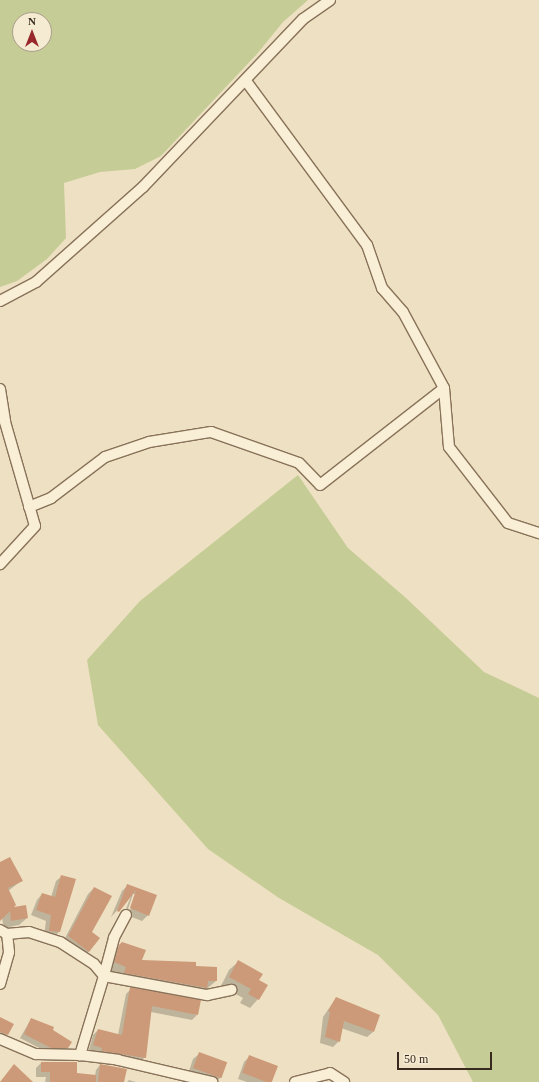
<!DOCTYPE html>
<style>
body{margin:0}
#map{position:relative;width:539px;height:1082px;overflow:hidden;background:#eee0c2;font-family:Georgia,serif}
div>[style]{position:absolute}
.green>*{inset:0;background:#c6cc96}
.shadow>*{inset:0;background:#0003}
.building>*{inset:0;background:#cc9a78;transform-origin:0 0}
.roads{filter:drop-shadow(1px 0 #887259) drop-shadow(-1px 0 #887259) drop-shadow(0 1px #887259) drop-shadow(0 -1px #887259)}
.street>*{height:10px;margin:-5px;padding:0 5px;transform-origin:5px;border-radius:5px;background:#f9eed6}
span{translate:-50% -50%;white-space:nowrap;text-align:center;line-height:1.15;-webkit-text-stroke:3px #f5ebd2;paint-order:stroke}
.north{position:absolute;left:12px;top:12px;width:40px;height:40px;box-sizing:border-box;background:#f5ebd2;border:1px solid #a99e8a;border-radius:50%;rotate:0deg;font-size:11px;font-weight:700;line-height:16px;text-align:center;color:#382a1e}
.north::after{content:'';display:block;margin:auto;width:14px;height:18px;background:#97292c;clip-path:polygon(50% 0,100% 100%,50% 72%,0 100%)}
.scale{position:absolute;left:397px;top:1052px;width:95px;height:18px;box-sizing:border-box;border:2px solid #382a1e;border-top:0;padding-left:5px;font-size:12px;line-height:14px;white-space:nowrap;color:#382a1e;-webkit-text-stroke:3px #f5ebd2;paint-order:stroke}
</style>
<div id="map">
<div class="green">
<div style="clip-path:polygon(evenodd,0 0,308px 0,283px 22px,257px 54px,161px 156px,135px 169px,100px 172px,64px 183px,66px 238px,47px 259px,17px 281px,0 287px,0 0,20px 20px,44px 20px,44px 44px,20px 44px,20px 20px)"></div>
<div style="clip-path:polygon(298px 475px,348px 548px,406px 598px,484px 672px,539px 698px,539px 1082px,473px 1082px,438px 1015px,378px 955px,279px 898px,208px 849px,98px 725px,87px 660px,140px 601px)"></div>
</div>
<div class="shadow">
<div style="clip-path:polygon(0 863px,21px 881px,8px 891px,11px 908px,27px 918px,19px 925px,4px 928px,2px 918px,0 920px)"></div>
<div style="clip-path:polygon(62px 876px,74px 879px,59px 932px,53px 938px,44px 936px,46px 921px,31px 915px,37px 900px,42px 894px,51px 897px,56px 881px)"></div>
<div style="clip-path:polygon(evenodd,128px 885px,156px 896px,148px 915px,142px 921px,124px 914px,131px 896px,111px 917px,122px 891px,128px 885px,133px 894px,136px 894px,129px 913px,127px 912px,133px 894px)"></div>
<div style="clip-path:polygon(94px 888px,89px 951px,83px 957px,63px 942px,88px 894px)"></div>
<div style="clip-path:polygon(120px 945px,141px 961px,195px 967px,216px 981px,198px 996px,107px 970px,111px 954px)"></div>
<div style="clip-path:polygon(238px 962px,258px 981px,258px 999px,250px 1008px,240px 1003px,243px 998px,221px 986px,229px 970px)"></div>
<div style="clip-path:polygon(131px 989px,197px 1015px,192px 1020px,151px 1012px,145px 1057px,140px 1062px,89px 1050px,93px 1035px,98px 1030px,118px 1035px,126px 994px)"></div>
<div style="clip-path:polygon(336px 998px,373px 1032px,367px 1037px,341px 1028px,339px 1041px,333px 1047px,320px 1043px,323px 1017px)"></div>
<div style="clip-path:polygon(0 1018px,13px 1025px,2px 1040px,0 1040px)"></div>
<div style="clip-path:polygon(31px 1019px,52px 1030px,68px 1048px,63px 1052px,47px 1052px,20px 1038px)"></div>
<div style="clip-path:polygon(199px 1054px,222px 1076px,216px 1082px,188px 1074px,193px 1059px)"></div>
<div style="clip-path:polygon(250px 1056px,277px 1066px,271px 1082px,247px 1082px,238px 1079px,244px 1062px)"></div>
<div style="clip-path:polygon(41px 1063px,76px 1074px,95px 1076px,96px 1070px,100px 1065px,123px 1082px,45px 1082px,46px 1077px,36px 1077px,36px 1068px)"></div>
<div style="clip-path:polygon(129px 1080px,136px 1082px,127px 1082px)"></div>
</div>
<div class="building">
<div style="clip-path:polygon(10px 857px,23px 881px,8px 888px,16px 905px,14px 907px,26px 905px,28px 918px,11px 921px,10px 911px,0 921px,0 862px)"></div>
<div style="clip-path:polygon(61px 875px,76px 879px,60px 932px,49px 931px,51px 915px,36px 910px,42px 893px,55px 897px)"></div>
<div style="clip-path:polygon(127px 884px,157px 895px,149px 916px,130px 908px,136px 890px,119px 912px,117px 911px)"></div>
<div style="clip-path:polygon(94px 887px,112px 896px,92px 932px,100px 938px,89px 952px,68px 936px)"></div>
<div style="clip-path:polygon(122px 942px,146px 950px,142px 960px,196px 962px,196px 966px,217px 967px,217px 981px,208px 981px,207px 988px,124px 973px,126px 967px,114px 962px,119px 945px)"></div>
<div style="clip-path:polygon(238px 960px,263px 974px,259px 980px,268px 985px,259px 1000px,248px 994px,251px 989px,229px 977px)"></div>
<div style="clip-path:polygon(130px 987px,201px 1000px,198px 1015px,152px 1006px,146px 1058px,102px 1051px,102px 1048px,93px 1045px,98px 1029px,122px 1035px)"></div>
<div style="clip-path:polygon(336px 997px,380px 1015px,374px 1032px,344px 1021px,340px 1042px,325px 1037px,330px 1012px,328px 1011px)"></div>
<div style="clip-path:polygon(0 1017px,14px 1024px,8px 1035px,0 1032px)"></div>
<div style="clip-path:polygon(31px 1018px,54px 1027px,53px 1030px,72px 1042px,68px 1048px,51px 1048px,24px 1034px)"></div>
<div style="left:199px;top:1052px;width:30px;height:17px;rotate:20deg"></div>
<div style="left:249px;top:1055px;width:31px;height:19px;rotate:21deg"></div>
<div style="clip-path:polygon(41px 1062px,77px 1062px,77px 1073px,96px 1075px,96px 1082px,50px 1082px,50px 1072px,41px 1072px)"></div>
<div style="clip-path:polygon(14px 1064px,33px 1082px,0 1082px)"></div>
<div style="clip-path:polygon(100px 1064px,127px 1069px,124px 1082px,98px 1082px)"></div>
</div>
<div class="roads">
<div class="street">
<div style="left:246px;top:81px;width:204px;rotate:53.6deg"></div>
<div style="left:367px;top:245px;width:46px;rotate:70.8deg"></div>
<div style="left:382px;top:288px;width:32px;rotate:49deg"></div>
<div style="left:403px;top:312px;width:86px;rotate:61.7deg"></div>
<div style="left:444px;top:388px;width:59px;rotate:85.2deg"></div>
<div style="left:449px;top:447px;width:96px;rotate:52.2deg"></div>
<div style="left:508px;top:523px;width:33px;rotate:18deg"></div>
<div style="left:0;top:301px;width:41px;rotate:-27.8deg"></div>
<div style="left:36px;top:282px;width:143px;rotate:-41.6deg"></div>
<div style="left:143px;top:187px;width:232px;rotate:-46.4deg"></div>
<div style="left:303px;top:19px;width:33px;rotate:-35deg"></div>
<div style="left:0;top:389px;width:33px;rotate:81deg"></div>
<div style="left:5px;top:422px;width:108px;rotate:73.9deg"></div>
<div style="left:35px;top:526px;width:52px;rotate:132.6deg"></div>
<div style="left:29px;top:507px;width:24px;rotate:-22deg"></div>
<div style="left:51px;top:498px;width:68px;rotate:-37.2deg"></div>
<div style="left:105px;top:457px;width:46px;rotate:-18.8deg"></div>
<div style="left:149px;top:442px;width:63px;rotate:-9.2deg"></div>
<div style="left:211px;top:432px;width:93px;rotate:19.4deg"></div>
<div style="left:299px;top:463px;width:30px;rotate:46deg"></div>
<div style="left:320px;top:485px;width:157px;rotate:-38deg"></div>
<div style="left:126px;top:915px;width:26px;rotate:118deg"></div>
<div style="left:114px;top:938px;width:39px;rotate:105deg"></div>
<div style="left:104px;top:976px;width:105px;rotate:10.5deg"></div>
<div style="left:207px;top:995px;width:25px;rotate:-12deg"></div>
<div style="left:0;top:930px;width:8px;rotate:30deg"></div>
<div style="left:7px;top:934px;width:22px;rotate:-5deg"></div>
<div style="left:29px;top:932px;width:33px;rotate:18deg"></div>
<div style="left:60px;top:942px;width:40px;rotate:32.9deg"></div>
<div style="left:94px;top:964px;width:16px;rotate:50deg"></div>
<div style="left:104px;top:976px;width:83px;rotate:106.9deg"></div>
<div style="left:0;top:984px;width:33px;rotate:-74deg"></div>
<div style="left:9px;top:952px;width:18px;rotate:-96deg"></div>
<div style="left:0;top:1039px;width:39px;rotate:23deg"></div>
<div style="left:36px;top:1054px;width:44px;rotate:1.3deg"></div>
<div style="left:80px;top:1055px;width:38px;rotate:7deg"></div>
<div style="left:118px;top:1060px;width:97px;rotate:13.2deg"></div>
<div style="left:295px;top:1082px;width:36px;rotate:-14deg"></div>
<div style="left:330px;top:1073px;width:17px;rotate:33deg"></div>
</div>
</div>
<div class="north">N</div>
<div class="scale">50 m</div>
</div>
